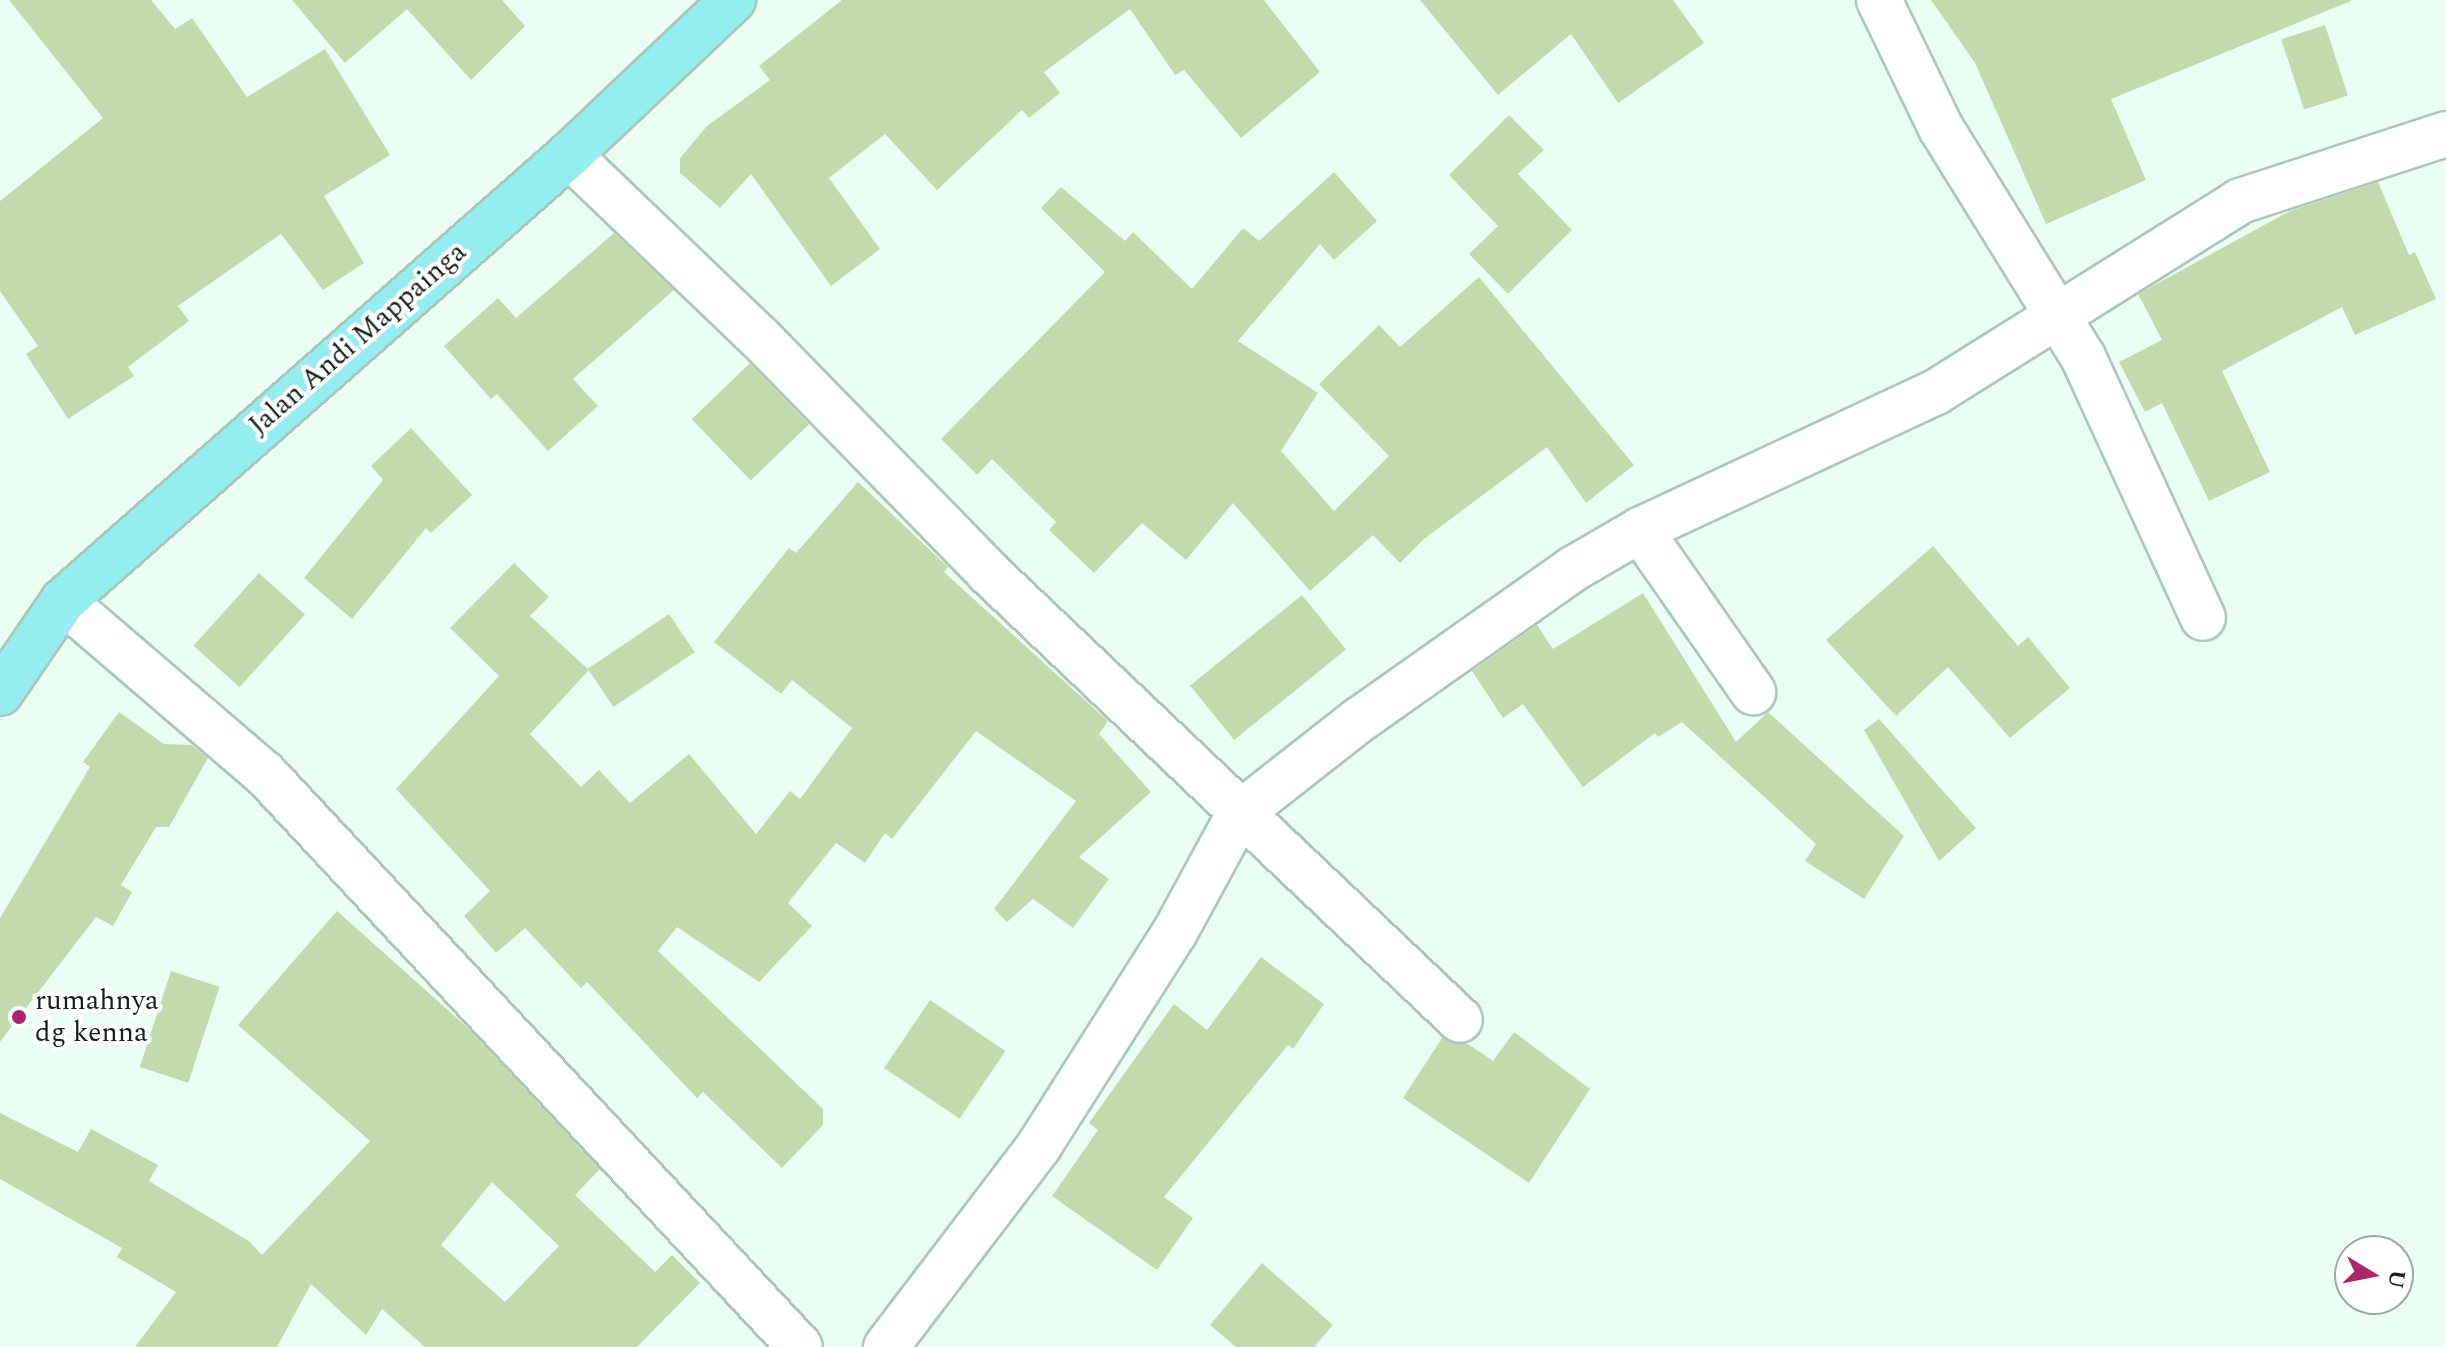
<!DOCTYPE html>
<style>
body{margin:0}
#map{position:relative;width:2446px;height:1347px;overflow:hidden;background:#ebfef4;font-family:Spectral,serif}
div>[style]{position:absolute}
.building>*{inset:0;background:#c3dbac;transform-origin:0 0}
.roads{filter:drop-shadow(2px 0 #aac8b9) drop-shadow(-2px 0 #aac8b9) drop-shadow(0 2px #aac8b9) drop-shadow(0 -2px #aac8b9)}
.minor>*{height:44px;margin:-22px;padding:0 22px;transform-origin:22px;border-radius:22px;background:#fff}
.primary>*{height:44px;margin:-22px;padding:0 22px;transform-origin:22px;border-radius:22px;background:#94eeef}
.dots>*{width:22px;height:22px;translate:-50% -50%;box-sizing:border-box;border:4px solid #fff;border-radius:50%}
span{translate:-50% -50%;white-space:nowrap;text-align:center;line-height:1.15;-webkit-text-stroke:8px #fff;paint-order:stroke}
.street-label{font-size:28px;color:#14201a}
.poi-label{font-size:28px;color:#14201a}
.left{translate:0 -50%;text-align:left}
.north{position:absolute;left:2334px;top:1235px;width:80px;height:80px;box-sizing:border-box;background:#fff;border:2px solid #a1a6a3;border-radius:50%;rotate:100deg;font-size:22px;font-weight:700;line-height:32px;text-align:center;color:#14201a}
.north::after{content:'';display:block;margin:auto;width:28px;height:36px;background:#ad266c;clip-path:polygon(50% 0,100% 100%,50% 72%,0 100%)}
</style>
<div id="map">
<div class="building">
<div style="clip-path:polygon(9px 0,151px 0,175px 29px,192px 18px,247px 97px,325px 49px,390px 155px,324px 196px,364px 263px,323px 290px,281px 234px,178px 306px,189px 321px,128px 367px,134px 376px,68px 419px,26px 354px,38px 346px,0 291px,0 201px,103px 118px)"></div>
<div style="clip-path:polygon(292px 0,502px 0,525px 26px,471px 80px,407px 9px,345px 63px)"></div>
<div style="clip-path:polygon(842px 0,1264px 0,1320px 72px,1241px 138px,1184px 70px,1175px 75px,1130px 9px,1044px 72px,1060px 93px,1029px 118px,1022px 110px,937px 190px,885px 134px,829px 178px,880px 249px,831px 286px,751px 174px,720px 208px,680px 173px,680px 158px,707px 126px,770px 80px,759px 66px)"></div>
<div style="clip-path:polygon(1420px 0,1673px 0,1704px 43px,1618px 103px,1571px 34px,1498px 95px)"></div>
<div style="clip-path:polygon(1931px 0,2350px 0,2351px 1px,2111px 99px,2146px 180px,2046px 224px,1975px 63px)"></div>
<div style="left:2325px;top:25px;width:74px;height:46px;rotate:72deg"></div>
<div style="clip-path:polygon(1509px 115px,1544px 150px,1518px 174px,1572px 230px,1508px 294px,1469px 254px,1498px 226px,1449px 175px)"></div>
<div style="clip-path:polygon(1334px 172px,1377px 221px,1334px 260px,1320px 244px,1238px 341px,1318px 393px,1281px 451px,1334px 511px,1389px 456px,1319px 384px,1379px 325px,1400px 347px,1479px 277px,1634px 465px,1586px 503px,1547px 447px,1424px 539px,1400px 563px,1373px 535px,1310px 591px,1233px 503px,1186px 560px,1142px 523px,1094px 573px,1049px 530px,1056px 522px,992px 459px,977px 475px,941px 439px,1105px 272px,1041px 208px,1061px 187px,1125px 241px,1133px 232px,1192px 289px,1243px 228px,1259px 241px)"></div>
<div style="clip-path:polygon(2378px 182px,2409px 255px,2415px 252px,2436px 299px,2355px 335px,2342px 307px,2222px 371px,2270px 472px,2209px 501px,2162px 403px,2145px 412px,2119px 362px,2162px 340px,2138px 294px,2290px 211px)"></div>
<div style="clip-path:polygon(614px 233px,674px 290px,573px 379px,598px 406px,548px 451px,497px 394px,491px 399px,444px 346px,498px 298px,516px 318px)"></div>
<div style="left:750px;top:363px;width:85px;height:81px;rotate:46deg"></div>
<div style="clip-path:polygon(411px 428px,472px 495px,431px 533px,426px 528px,352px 619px,304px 578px,383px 480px,371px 466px)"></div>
<div style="clip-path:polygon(858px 482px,948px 567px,944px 572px,1108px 721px,1099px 734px,1151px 792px,1079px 857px,1109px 879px,1073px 928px,1033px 899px,1007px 922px,994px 909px,1076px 801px,976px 731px,892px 839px,885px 833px,865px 863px,836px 843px,788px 903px,812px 926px,759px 982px,677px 927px,658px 951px,823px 1109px,823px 1125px,782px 1168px,703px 1092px,697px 1098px,587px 982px,581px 988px,525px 928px,496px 953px,464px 916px,490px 891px,396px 789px,499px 676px,450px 628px,514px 563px,549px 597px,530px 616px,589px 670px,530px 734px,581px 787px,599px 770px,630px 803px,689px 754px,756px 834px,790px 791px,800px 799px,852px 728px,792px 680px,781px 694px,714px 642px,789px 548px,796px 553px)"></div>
<div style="clip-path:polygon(1933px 546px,2018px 646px,2028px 637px,2070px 688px,2010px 738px,1948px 667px,1896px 716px,1826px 640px)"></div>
<div style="left:259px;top:573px;width:62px;height:98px;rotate:42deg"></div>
<div style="clip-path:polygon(1643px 593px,1736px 742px,1768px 712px,1904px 836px,1864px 899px,1805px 861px,1816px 844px,1682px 722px,1658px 737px,1655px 733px,1583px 787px,1523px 704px,1503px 718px,1472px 671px,1537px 625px,1553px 649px)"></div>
<div style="left:1302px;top:595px;width:70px;height:144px;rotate:51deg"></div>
<div style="left:669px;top:614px;width:46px;height:98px;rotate:56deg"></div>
<div style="clip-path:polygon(119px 712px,164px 744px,192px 745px,208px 758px,169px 827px,156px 827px,121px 885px,132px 892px,113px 926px,96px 917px,0 1042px,0 918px,90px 767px,83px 762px)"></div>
<div style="clip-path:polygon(1879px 719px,1976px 828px,1939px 861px,1864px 730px)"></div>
<div style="clip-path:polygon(evenodd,337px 911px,468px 1028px,600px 1169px,575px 1195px,655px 1272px,672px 1255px,700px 1283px,637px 1347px,425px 1347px,382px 1309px,366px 1335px,311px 1284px,277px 1347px,135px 1347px,176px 1292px,117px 1257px,122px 1248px,0 1179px,0 1113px,78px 1152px,91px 1129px,158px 1165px,149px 1181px,249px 1241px,262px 1255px,370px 1141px,238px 1025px,337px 911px,492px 1182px,559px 1246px,505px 1302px,441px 1245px,492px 1182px)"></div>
<div style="clip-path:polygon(1261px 957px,1324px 1004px,1293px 1049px,1288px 1045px,1164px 1197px,1193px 1218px,1157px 1270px,1052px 1196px,1098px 1130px,1089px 1123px,1174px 1004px,1207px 1030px)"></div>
<div style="left:171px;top:971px;width:51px;height:101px;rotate:18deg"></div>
<div style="left:930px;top:1000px;width:91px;height:82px;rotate:34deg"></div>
<div style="clip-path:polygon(1514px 1032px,1590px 1089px,1529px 1183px,1403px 1098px,1442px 1038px,1468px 1044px,1493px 1061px)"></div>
<div style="clip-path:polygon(1262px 1263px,1333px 1325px,1314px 1347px,1236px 1347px,1210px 1325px)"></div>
</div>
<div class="roads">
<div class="minor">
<div style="left:1879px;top:0;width:142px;rotate:64.2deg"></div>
<div style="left:1941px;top:128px;width:269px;rotate:58.2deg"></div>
<div style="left:2083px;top:357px;width:287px;rotate:65.3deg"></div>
<div style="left:569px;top:155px;width:263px;rotate:43.8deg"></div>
<div style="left:759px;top:337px;width:330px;rotate:45.7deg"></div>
<div style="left:989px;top:573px;width:649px;rotate:43.5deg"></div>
<div style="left:1640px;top:530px;width:198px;rotate:55.1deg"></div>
<div style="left:63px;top:601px;width:265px;rotate:40.6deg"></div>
<div style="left:264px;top:773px;width:785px;rotate:46.96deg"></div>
<div style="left:886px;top:1347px;width:253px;rotate:-52.7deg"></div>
<div style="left:1039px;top:1146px;width:254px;rotate:-57.6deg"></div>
<div style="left:1175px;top:932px;width:134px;rotate:-61.5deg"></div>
<div style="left:1239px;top:814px;width:152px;rotate:-38.1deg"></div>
<div style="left:1359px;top:720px;width:262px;rotate:-35.2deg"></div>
<div style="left:1573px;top:569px;width:78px;rotate:-30.2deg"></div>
<div style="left:1640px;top:530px;width:327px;rotate:-25deg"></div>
<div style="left:1936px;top:392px;width:359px;rotate:-32.1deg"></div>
<div style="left:2240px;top:201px;width:217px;rotate:-18deg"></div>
</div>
<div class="primary">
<div style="left:0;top:693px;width:112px;rotate:-55.6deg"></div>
<div style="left:63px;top:601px;width:675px;rotate:-41.39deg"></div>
<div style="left:569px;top:155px;width:226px;rotate:-43.4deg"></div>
</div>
</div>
<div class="dots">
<div style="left:19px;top:1017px;background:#ad266c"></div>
</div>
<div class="street-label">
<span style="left:358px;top:339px;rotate:-41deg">Jalan Andi Mappainga</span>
</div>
<div class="poi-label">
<span class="left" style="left:35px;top:1017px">rumahnya<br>dg kenna</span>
</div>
<div class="north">U</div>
</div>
